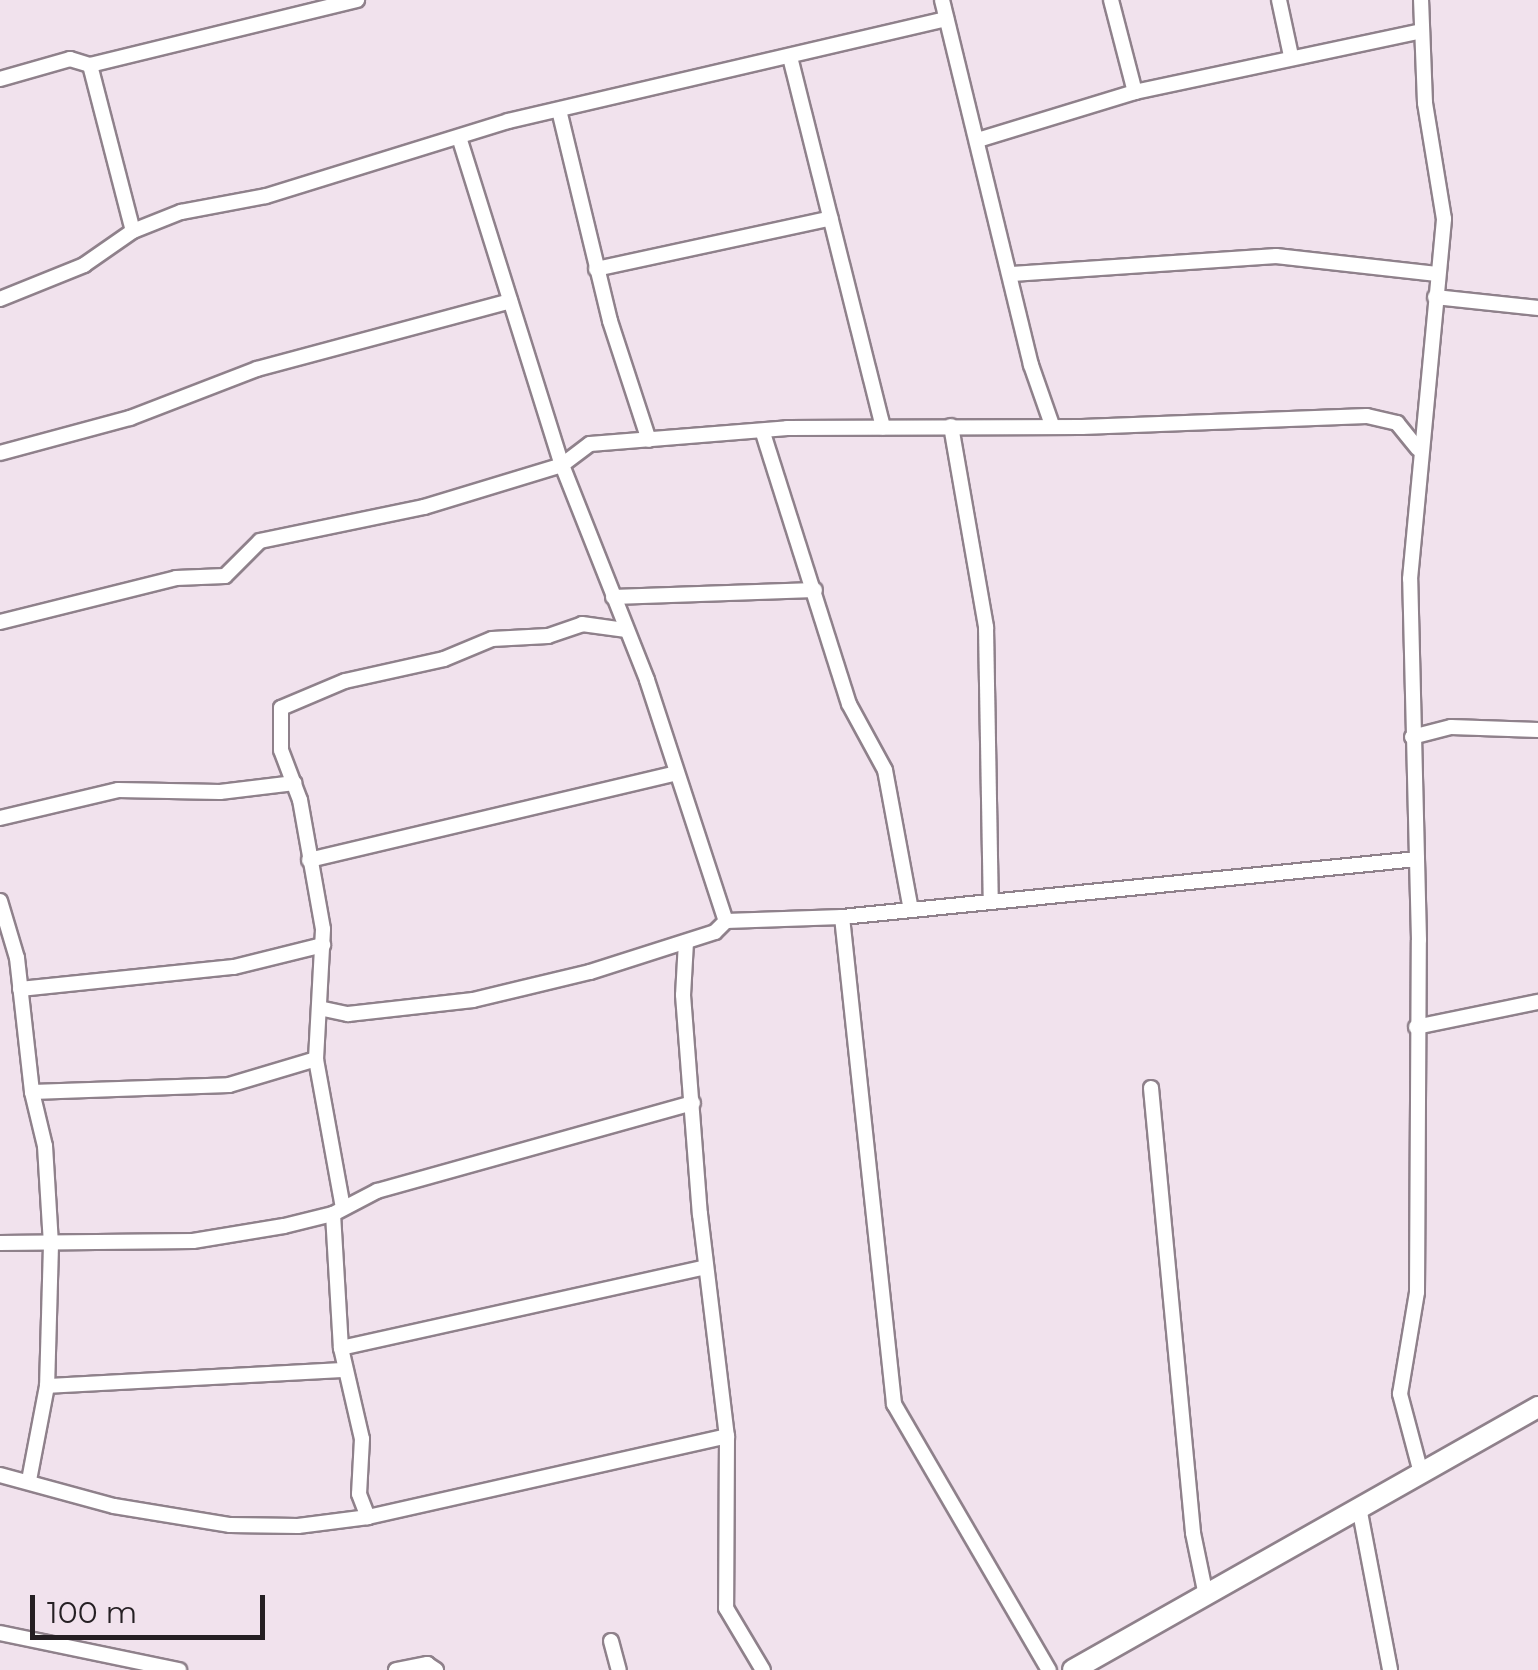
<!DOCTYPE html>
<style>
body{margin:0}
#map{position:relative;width:1538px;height:1670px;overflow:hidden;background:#f1e2ed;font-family:Montserrat,sans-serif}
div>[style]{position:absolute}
.roads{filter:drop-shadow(2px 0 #8f818b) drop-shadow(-2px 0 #8f818b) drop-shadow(0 2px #8f818b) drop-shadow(0 -2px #8f818b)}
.street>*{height:14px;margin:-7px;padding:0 7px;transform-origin:7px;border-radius:7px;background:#fff}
.secondary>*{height:20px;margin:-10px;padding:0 10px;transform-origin:10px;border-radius:10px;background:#fff}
span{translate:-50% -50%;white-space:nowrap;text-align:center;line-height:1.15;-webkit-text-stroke:8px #f1e2ed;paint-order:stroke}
.scale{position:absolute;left:30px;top:1595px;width:235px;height:45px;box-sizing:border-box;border:5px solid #251f23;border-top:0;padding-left:12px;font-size:30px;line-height:35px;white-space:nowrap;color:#251f23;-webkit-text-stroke:8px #f1e2ed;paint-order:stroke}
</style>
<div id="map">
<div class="roads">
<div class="street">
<div style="left:942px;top:0;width:376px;rotate:76.3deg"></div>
<div style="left:1031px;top:365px;width:64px;rotate:70.7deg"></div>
<div style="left:1111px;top:0;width:95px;rotate:75.4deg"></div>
<div style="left:1279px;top:0;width:57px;rotate:77.9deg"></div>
<div style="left:790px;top:57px;width:382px;rotate:75.9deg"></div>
<div style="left:90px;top:65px;width:275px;rotate:-13.7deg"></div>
<div style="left:0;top:79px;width:73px;rotate:-15.9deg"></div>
<div style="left:70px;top:59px;width:21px;rotate:17deg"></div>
<div style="left:90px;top:65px;width:171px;rotate:75.5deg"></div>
<div style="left:559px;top:110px;width:217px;rotate:76.4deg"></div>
<div style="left:610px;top:321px;width:125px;rotate:71.9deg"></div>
<div style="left:459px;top:137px;width:344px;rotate:72.6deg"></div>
<div style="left:562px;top:465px;width:231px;rotate:68.4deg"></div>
<div style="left:647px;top:680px;width:254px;rotate:71.9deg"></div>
<div style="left:978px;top:140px;width:164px;rotate:-17deg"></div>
<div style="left:1135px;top:92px;width:293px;rotate:-12deg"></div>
<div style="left:596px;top:269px;width:240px;rotate:-12.2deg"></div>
<div style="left:1012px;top:274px;width:265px;rotate:-3.9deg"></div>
<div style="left:1276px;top:256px;width:162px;rotate:6.4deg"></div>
<div style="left:1435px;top:297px;width:104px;rotate:6.1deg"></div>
<div style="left:0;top:299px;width:91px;rotate:-22deg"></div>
<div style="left:84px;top:265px;width:60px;rotate:-34.8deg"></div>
<div style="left:133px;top:231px;width:52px;rotate:-21.6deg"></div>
<div style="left:181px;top:212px;width:86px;rotate:-10.7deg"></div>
<div style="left:266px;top:196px;width:253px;rotate:-17.2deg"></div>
<div style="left:508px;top:121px;width:450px;rotate:-13.1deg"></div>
<div style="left:951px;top:426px;width:204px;rotate:80.1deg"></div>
<div style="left:986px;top:627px;width:275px;rotate:89deg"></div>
<div style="left:763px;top:433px;width:284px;rotate:72.4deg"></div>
<div style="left:849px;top:704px;width:75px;rotate:61.4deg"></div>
<div style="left:885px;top:770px;width:142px;rotate:79.5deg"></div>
<div style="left:0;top:453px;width:135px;rotate:-15.1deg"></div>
<div style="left:130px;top:418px;width:136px;rotate:-21.1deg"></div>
<div style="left:257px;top:369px;width:262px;rotate:-15deg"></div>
<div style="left:613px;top:597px;width:202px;rotate:-2deg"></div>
<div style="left:0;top:622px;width:181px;rotate:-14deg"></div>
<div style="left:176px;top:578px;width:49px;rotate:-2.3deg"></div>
<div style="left:225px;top:576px;width:49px;rotate:-45deg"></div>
<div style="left:260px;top:541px;width:167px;rotate:-11.7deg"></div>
<div style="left:424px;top:507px;width:144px;rotate:-16.9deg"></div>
<div style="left:562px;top:465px;width:35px;rotate:-37deg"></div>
<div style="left:590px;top:444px;width:198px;rotate:-4.6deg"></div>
<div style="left:787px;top:428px;width:295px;rotate:-0.2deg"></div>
<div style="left:1082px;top:427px;width:285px;rotate:-2.2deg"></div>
<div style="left:1367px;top:416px;width:31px;rotate:13deg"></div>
<div style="left:1397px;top:423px;width:33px;rotate:51deg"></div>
<div style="left:1412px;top:737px;width:40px;rotate:-14.4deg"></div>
<div style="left:1451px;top:727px;width:87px;rotate:2deg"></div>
<div style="left:0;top:818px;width:121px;rotate:-13.3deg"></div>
<div style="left:118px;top:790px;width:102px;rotate:1.1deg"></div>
<div style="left:220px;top:792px;width:75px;rotate:-6.9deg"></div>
<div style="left:309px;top:860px;width:374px;rotate:-13.3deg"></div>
<div style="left:0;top:901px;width:59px;rotate:73.4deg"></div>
<div style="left:17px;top:958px;width:135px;rotate:83.6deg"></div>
<div style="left:32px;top:1092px;width:56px;rotate:76.5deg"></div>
<div style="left:45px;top:1146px;width:99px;rotate:86.5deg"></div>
<div style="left:51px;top:1245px;width:141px;rotate:91.6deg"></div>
<div style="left:47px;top:1386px;width:96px;rotate:100.8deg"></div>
<div style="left:842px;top:917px;width:490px;rotate:83.9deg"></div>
<div style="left:894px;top:1404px;width:308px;rotate:59.8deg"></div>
<div style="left:686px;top:942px;width:53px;rotate:93.2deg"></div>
<div style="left:683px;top:995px;width:220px;rotate:85.6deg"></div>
<div style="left:700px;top:1214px;width:224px;rotate:83.1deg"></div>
<div style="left:727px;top:1436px;width:172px;rotate:90.3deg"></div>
<div style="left:726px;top:1608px;width:72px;rotate:59.2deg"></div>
<div style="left:20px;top:989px;width:215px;rotate:-5.9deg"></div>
<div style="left:234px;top:967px;width:92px;rotate:-13.9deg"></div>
<div style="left:319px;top:1008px;width:30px;rotate:12deg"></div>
<div style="left:348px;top:1014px;width:126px;rotate:-6.4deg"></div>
<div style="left:473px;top:1000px;width:120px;rotate:-13.5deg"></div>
<div style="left:590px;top:972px;width:131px;rotate:-17.7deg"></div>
<div style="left:715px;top:932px;width:16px;rotate:-45deg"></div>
<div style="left:726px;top:921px;width:116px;rotate:-2deg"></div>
<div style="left:842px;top:917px;width:578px;rotate:-5.76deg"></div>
<div style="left:1416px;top:1027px;width:125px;rotate:-11.6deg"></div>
<div style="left:1151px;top:1088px;width:447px;rotate:84.6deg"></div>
<div style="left:1193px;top:1533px;width:59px;rotate:78.3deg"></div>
<div style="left:32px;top:1092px;width:197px;rotate:-2deg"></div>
<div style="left:229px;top:1085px;width:91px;rotate:-16.6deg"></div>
<div style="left:343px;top:1208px;width:151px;rotate:-100.3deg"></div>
<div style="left:316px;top:1059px;width:130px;rotate:-86.9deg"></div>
<div style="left:323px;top:929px;width:131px;rotate:-100.1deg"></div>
<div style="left:300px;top:800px;width:53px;rotate:-110.8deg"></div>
<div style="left:281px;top:750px;width:42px;rotate:-90deg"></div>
<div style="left:281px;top:708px;width:69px;rotate:-22.9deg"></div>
<div style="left:345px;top:681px;width:101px;rotate:-12.5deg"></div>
<div style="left:444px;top:659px;width:52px;rotate:-22.6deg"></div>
<div style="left:492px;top:639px;width:56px;rotate:-3.1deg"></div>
<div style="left:548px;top:636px;width:36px;rotate:-19deg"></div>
<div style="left:582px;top:624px;width:43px;rotate:7.9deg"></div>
<div style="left:333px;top:1214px;width:134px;rotate:86.6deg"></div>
<div style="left:341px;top:1348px;width:93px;rotate:77deg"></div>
<div style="left:362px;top:1439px;width:55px;rotate:93.1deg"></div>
<div style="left:359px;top:1494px;width:25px;rotate:69deg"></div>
<div style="left:0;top:1243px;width:193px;rotate:-0.6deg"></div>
<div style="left:193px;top:1241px;width:92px;rotate:-9.4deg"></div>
<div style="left:284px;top:1226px;width:50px;rotate:-13.8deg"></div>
<div style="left:333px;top:1214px;width:50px;rotate:-27.6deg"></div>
<div style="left:377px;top:1191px;width:328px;rotate:-15.6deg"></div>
<div style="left:341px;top:1348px;width:373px;rotate:-12.5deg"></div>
<div style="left:47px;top:1386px;width:298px;rotate:-3.1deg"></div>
<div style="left:1421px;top:1473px;width:82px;rotate:-104.9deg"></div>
<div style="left:1400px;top:1394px;width:103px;rotate:-80.5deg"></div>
<div style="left:1417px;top:1292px;width:352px;rotate:-89.7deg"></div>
<div style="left:1419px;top:940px;width:361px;rotate:-91.4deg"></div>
<div style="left:1410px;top:579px;width:362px;rotate:-84.6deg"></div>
<div style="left:1444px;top:219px;width:118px;rotate:-99.3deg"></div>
<div style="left:1425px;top:103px;width:103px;rotate:-92.2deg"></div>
<div style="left:0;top:1475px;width:118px;rotate:15.2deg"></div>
<div style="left:114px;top:1506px;width:118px;rotate:9.3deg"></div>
<div style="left:230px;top:1525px;width:68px;rotate:0.8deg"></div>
<div style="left:298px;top:1526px;width:71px;rotate:-7.3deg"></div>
<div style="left:368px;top:1517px;width:368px;rotate:-12.7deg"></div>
<div style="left:1359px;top:1507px;width:166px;rotate:79.2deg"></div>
<div style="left:0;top:1633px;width:183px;rotate:11.7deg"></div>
<div style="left:611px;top:1641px;width:30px;rotate:75deg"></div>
<div style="left:396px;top:1670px;width:32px;rotate:-11deg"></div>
<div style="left:427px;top:1664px;width:11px;rotate:34deg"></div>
</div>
<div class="secondary">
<div style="left:1073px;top:1670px;width:534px;rotate:-29.49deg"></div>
</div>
</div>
<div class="scale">100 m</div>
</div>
